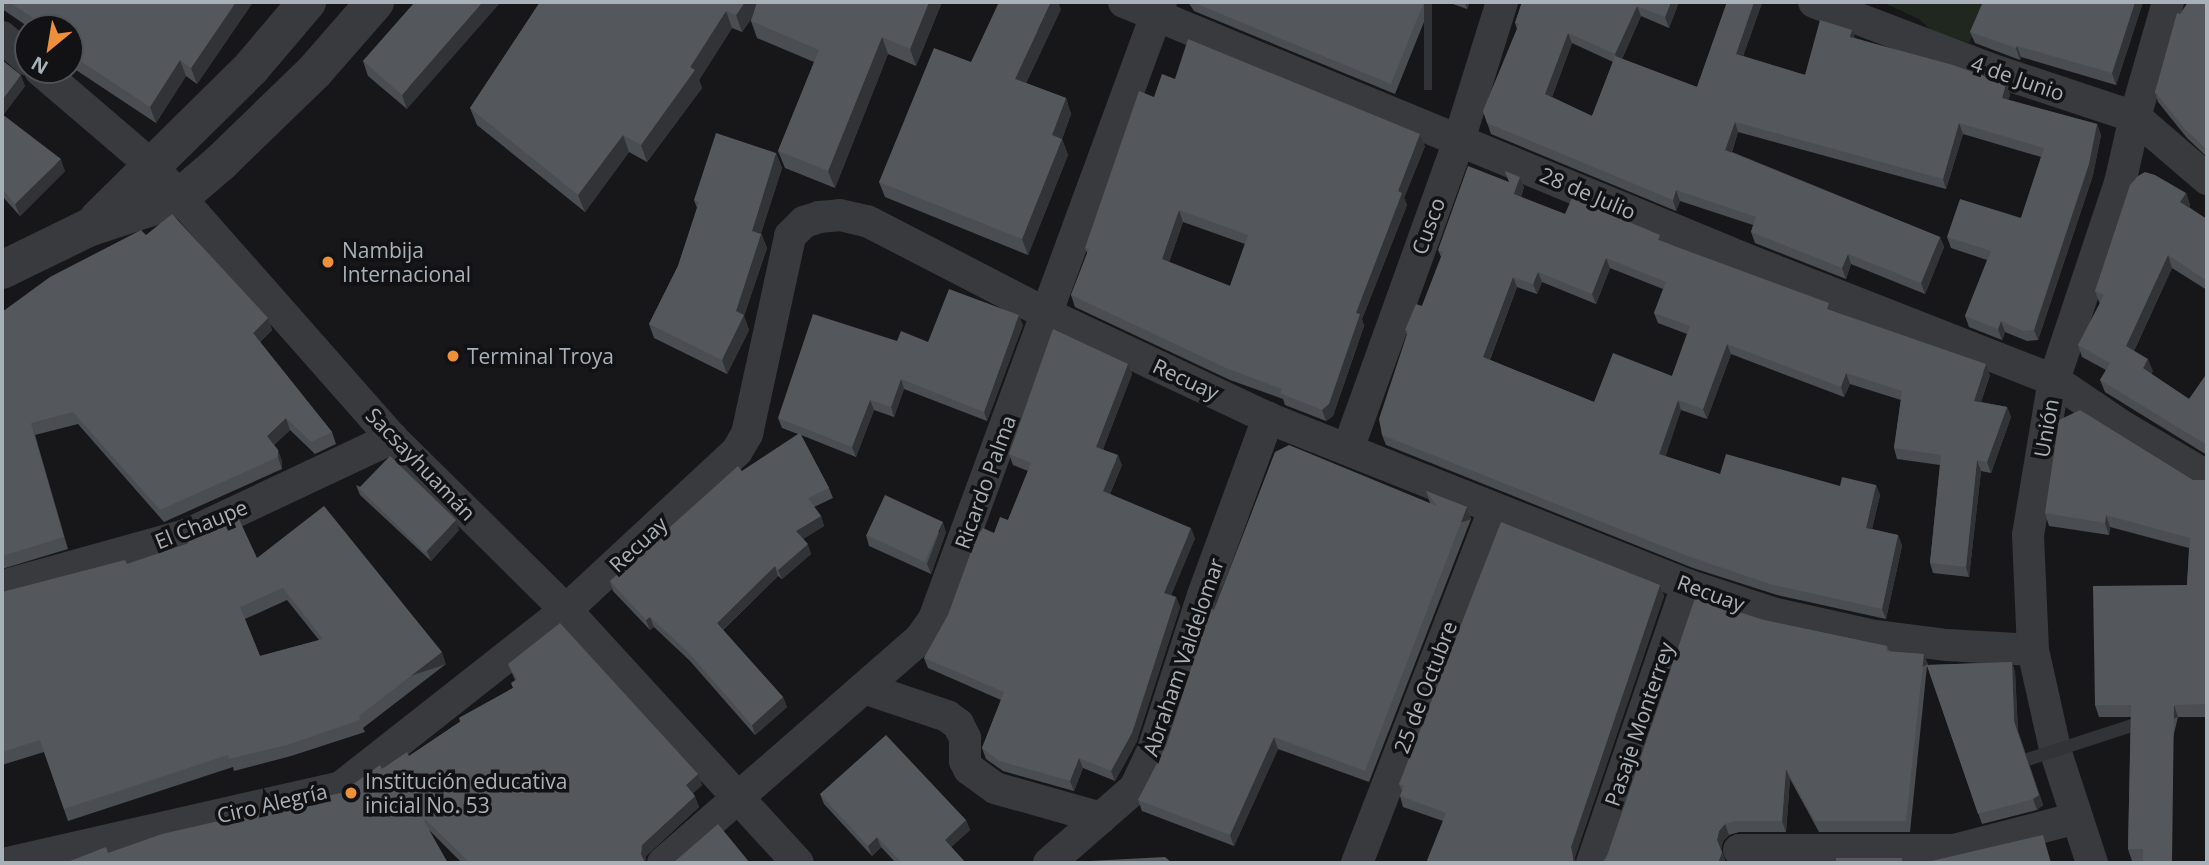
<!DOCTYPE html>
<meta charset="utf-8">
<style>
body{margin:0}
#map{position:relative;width:2209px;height:865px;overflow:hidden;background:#171719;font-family:"Open Sans",sans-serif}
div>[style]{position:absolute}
.green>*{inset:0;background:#1f271f}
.minor>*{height:32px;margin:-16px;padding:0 16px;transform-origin:16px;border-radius:16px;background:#383a3e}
.tertiary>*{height:38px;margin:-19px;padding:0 19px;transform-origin:19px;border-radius:19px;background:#383a3e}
.wall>*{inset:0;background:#4a4d51}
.shaded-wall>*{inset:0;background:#313336;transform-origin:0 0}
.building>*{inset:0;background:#54575c;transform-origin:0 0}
.dots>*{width:19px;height:19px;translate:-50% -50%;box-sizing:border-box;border:4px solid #121214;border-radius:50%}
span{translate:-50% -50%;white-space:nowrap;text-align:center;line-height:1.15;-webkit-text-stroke:7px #121214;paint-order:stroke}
.street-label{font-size:21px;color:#a9b1b8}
.poi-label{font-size:21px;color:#a9b1b8}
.left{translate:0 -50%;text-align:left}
.frame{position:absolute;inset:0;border:4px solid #a9b1b8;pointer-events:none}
.north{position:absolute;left:14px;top:14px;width:70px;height:70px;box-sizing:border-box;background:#121214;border:2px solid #4e5256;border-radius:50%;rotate:210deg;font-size:19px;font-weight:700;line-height:28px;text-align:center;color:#a9b1b8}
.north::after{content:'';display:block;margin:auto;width:24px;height:32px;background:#ee9039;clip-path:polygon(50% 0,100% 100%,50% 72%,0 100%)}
</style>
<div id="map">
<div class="green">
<div style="clip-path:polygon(1882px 2px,1988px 2px,1969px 43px,1932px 31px,1919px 19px)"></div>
</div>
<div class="minor">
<div style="left:1124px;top:2px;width:683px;rotate:22.47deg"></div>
<div style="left:1755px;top:263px;width:321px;rotate:21.4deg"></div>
<div style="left:2054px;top:380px;width:82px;rotate:34.1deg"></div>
<div style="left:2122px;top:426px;width:99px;rotate:30.5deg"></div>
<div style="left:1814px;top:2px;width:195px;rotate:20.8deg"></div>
<div style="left:1996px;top:71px;width:146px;rotate:18.3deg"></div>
<div style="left:2135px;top:117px;width:95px;rotate:40.7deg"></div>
<div style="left:2px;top:37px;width:35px;rotate:41deg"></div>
<div style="left:40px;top:70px;width:149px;rotate:40.6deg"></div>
<div style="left:153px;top:167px;width:361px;rotate:48.6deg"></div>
<div style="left:392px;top:438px;width:245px;rotate:44.7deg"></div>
<div style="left:566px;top:610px;width:343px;rotate:47.5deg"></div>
<div style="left:1348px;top:449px;width:328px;rotate:-70.2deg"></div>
<div style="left:1459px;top:140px;width:145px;rotate:-72.7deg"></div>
<div style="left:2px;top:586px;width:191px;rotate:-15.5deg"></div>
<div style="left:186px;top:535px;width:228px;rotate:-25.2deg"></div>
<div style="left:864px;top:688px;width:88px;rotate:18.6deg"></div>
<div style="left:947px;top:716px;width:14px;rotate:36deg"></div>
<div style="left:958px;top:724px;width:16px;rotate:63deg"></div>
<div style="left:965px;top:738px;width:23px;rotate:90deg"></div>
<div style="left:965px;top:761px;width:9px;rotate:63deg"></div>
<div style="left:969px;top:769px;width:32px;rotate:36deg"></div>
<div style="left:995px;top:788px;width:110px;rotate:15.8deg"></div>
<div style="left:1739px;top:850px;width:215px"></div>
<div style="left:1954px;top:850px;width:127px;rotate:-14.6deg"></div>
<div style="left:7px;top:863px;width:343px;rotate:-12.8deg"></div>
<div style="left:341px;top:787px;width:286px;rotate:-38.2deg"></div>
<div style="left:566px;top:610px;width:233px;rotate:-42.9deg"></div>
<div style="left:737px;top:451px;width:20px;rotate:-60deg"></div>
<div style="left:747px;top:434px;width:203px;rotate:-77.7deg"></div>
<div style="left:790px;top:236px;width:20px;rotate:-45deg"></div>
<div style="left:804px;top:222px;width:16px;rotate:-18deg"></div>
<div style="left:819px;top:217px;width:21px;rotate:-5deg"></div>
<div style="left:840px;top:215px;width:28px;rotate:13deg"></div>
<div style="left:867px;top:221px;width:203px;rotate:27.3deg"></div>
<div style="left:1047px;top:314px;width:244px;rotate:25.2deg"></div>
<div style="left:1268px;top:418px;width:451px;rotate:21.7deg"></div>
<div style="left:1687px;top:585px;width:89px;rotate:18.2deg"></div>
<div style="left:1772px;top:613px;width:106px;rotate:12.6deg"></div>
<div style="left:1875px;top:636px;width:73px;rotate:7.1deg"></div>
<div style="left:1947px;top:645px;width:86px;rotate:3.3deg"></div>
<div style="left:663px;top:863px;width:341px;rotate:-41.1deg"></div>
<div style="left:920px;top:639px;width:24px;rotate:-55deg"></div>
<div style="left:934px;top:619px;width:657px;rotate:-69.8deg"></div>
<div style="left:1049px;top:863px;width:114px;rotate:-41.1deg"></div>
<div style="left:1135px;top:788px;width:42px;rotate:-64.7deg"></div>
<div style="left:1153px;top:750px;width:163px;rotate:-72.1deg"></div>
<div style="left:1203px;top:595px;width:189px;rotate:-69.8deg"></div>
<div style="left:1357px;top:863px;width:379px;rotate:-68.8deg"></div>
<div style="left:1592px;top:863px;width:294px;rotate:-71.1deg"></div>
<div style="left:2092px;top:863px;width:116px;rotate:-108.1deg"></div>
<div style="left:2056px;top:753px;width:106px;rotate:-102.6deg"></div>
<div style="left:2033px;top:650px;width:115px;rotate:-92.5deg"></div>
<div style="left:2028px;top:535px;width:157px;rotate:-80.5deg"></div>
<div style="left:2054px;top:380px;width:208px;rotate:-71.5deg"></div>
<div style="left:2120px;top:183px;width:68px;rotate:-77.2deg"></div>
<div style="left:2135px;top:117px;width:120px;rotate:-74deg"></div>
</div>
<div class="tertiary">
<div style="left:98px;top:219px;width:215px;rotate:-44.6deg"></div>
<div style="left:251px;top:68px;width:87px;rotate:-49.7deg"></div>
<div style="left:2px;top:270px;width:96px;rotate:-26deg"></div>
<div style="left:88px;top:228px;width:96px;rotate:-18.2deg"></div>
<div style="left:179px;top:198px;width:54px;rotate:-40.5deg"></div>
<div style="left:220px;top:163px;width:131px;rotate:-44.1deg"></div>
<div style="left:314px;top:72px;width:93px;rotate:-48.9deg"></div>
</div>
<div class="wall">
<div style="clip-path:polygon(2px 2px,253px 2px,197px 84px,186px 76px,156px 123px,70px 66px,70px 28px,30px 28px,2px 9px)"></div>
<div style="clip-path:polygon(415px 2px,407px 109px,368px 76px,363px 61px)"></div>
<div style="clip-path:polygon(540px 2px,942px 2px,916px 66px,888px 54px,835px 188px,785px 168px,778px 151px,814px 62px,757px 38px,751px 21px,751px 19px,742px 32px,732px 28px,699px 80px,702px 88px,647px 162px,629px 152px,585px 212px,477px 125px,470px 108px)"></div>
<div style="clip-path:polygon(1188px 2px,1432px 2px,1395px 94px,1194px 11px)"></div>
<div style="clip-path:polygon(1447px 2px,1470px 2px,1467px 9px)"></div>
<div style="clip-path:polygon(evenodd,1522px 2px,1679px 2px,1669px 28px,1641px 16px,1622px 59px,1697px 87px,1727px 2px,1761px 2px,1762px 3px,1743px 56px,1805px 75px,1855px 38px,2006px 84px,2010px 95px,2008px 100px,2097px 124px,2101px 135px,2093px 175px,2038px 340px,2027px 341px,2005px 332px,2002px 340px,1969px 327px,1965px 316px,1987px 260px,1951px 248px,1947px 237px,2021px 218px,2041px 157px,1963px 134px,1946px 189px,1738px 132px,1732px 152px,1940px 237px,1944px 247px,1925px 294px,1851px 264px,1846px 279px,1755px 243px,1751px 232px,1753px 225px,1680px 201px,1676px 211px,1491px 134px,1483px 111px,1517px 29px,1515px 23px,1522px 2px,1572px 43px,1613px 62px,1592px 116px,1552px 97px,1572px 43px)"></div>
<div style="clip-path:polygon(1983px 2px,2143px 2px,2116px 85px,2021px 57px,2020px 60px,1975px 43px,1970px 32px)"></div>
<div style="clip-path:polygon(2207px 2px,2207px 157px,2187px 138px,2158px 102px,2155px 92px,2180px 14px)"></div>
<div style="clip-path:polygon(1061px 9px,1026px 83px,1066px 98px,1071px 114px,1062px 139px,1068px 155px,1028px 255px,885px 197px,879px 182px)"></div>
<div style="clip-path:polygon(2px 60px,25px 86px,3px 115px,65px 171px,20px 216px,2px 196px)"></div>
<div style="clip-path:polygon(evenodd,1175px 79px,1425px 146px,1404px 198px,1407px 205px,1362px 319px,1364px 326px,1333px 416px,1326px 421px,1285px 405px,1283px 399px,1230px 380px,1075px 307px,1071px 295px,1087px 253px,1085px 248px,1154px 97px,1175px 79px,1183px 222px,1245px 244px,1230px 286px,1169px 262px,1183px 222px)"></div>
<div style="clip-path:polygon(776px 153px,782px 168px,761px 233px,767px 248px,744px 316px,749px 330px,727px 374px,654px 338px,649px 324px,678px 266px,697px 208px,694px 200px)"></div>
<div style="clip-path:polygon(evenodd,1524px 187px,1521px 197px,1565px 214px,1662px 241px,1990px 375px,1981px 402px,2007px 407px,2011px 417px,1991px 473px,1981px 471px,1969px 577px,1933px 573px,1930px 563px,1940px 465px,1897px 459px,1894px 448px,1901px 400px,1850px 384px,1844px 397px,1731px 354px,1707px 419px,1681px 410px,1665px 456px,1720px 474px,1840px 486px,1876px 485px,1880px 495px,1872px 529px,1898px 535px,1902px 546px,1886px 619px,1777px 595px,1693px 568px,1386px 445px,1382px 435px,1407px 335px,1405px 330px,1422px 306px,1441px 257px,1438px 250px,1524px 187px,1610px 268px,1663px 289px,1654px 313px,1658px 323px,1687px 334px,1672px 376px,1594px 402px,1490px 360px,1517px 287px,1537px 294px,1542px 282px,1596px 304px,1610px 268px)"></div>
<div style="clip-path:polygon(2186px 193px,2190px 205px,2189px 207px,2207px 220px,2207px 290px,2172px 268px,2134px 351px,2153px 371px,2151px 374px,2189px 399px,2207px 378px,2207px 455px,2105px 392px,2100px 380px,2106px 370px,2082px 357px,2078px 345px,2100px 304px,2095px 291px)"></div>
<div style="clip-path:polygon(146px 235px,268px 318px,272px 330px,260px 342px,332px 432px,336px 444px,315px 454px,290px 430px,274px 445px,278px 450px,282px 462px,282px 469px,164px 522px,78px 424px,35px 435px,68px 549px,2px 569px,2px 312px)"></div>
<div style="clip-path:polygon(1023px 325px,987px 421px,904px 389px,894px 417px,874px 410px,856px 457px,801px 435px,829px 488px,833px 498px,814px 507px,821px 516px,824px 526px,803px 539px,811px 554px,782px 579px,778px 576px,723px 630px,783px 697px,787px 707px,755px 735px,690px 661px,654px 627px,650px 630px,613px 591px,610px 581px,742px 471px,798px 434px,782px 428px,778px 418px,897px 341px,928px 342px)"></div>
<div style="clip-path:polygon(1128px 364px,1132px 374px,1103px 449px,1122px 465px,1110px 494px,1195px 538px,1171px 595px,1176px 597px,1180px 607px,1136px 743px,1115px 781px,1083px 768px,1074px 791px,1003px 771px,986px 759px,982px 748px,1001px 700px,928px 668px,924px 658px,994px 533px,1008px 520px,1028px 471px,1013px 465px,1009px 454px)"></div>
<div style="clip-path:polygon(2193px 480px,2207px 480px,2207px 717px,2178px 717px,2143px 861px,2132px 861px,2128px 849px,2131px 717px,2099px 717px,2095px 705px,2187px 585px,2189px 548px,2110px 527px,2109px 535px,2049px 526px,2045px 513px)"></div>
<div style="clip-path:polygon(356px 485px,459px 530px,431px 561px,360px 495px)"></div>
<div style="clip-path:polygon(1426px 491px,1467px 507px,1471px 519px,1369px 782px,1278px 749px,1234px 846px,1142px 811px,1138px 800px,1166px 746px,1214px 610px,1430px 503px)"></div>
<div style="clip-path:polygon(946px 532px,931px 574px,869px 546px,866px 535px)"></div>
<div style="clip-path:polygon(evenodd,187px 541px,257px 558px,446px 664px,363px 728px,365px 732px,291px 756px,234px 771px,233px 767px,68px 821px,44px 752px,2px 765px,2px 592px,127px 564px,188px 544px,187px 541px,287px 600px,319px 640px,260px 656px,245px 619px,287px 600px)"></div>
<div style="clip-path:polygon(1660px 585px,1664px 596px,1575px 857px,1443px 821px,1403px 807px,1400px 796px,1402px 791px,1399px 784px)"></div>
<div style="clip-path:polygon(1764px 620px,1887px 646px,1889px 651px,1928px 664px,1928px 665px,2012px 662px,2015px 672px,2018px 731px,2043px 805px,2037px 810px,1982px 824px,1927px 666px,1910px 832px,1819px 832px,1790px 779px,1786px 832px,1739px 832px,1729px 835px,1723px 841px,1721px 849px,1726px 863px,1602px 863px)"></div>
<div style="clip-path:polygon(508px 664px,698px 774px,702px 785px,693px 793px,699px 807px,646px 856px,645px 863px,462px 863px,430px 831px,70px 861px,108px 853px,341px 793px,382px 769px,409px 756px,460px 722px,459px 718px,513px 688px,515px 680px)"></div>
<div style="clip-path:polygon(820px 794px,966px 820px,970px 830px,951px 847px,966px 863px,896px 863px,881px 847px,872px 856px,824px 804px)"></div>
</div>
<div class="shaded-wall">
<div style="clip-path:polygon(236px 2px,253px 2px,197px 84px,191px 68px)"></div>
<div style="clip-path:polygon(483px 2px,501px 2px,407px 109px,402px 95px)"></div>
<div style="clip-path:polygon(745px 2px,764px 2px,742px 32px,736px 15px)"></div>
<div style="clip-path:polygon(929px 2px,942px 2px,916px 66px,910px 49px)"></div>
<div style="clip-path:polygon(1051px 2px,1058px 2px,1061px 9px,1021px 94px,1015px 79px)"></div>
<div style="left:1424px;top:2px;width:8px;height:88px"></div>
<div style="clip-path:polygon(1465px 2px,1470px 2px,1467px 9px)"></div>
<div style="clip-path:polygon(1671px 2px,1679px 2px,1669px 28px,1665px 17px)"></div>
<div style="clip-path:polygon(1754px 2px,1761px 2px,1762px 3px,1740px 65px,1736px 54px)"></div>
<div style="clip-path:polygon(2135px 2px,2143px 2px,2116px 85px,2112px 73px)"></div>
<div style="clip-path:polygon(1637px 6px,1641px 16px,1619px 65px,1615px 54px)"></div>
<div style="clip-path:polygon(726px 11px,732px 28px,699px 80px,702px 88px,647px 162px,641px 145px)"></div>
<div style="clip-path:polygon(1852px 30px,1856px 40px,1850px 37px)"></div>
<div style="clip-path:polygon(1568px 33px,1572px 43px,1549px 105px,1545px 94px)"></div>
<div style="clip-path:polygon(882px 37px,888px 54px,835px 188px,828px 171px)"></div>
<div style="clip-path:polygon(2017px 46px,2021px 57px,2020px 60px,2016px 48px)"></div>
<div style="clip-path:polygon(180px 60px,186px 76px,156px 123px,150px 107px)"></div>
<div style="clip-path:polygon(21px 75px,25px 86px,2px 117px,2px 100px)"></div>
<div style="clip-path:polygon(2006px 84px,2010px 95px,2005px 109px,2002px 98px)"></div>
<div style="clip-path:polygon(1066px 98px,1071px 114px,1058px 150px,1052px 135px)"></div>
<div style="clip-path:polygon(1735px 122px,1738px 132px,1729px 160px,1725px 150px)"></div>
<div style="clip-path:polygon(1959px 123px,1963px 134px,1946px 189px,1943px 179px)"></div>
<div style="clip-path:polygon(2097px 124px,2101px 135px,2093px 175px,2038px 340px,2034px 330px)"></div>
<div style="clip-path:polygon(1420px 134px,1425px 146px,1404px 198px,1407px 205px,1362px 319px,1364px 326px,1333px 416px,1326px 421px,1322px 410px,1398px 191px)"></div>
<div style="clip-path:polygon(623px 135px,629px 152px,585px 212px,578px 195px)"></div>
<div style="clip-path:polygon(1062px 139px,1068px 155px,1028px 255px,1022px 239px)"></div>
<div style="clip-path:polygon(776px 153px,782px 168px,757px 245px,752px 231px)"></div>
<div style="clip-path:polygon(61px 159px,65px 171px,20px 216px,15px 204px)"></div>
<div style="clip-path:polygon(1520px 177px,1524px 187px,1518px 204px,1514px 194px)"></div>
<div style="clip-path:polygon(1676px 190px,1680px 201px,1676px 211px,1673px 200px)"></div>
<div style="clip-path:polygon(2186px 193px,2190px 205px,2185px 214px,2180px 202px)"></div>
<div style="clip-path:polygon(1179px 210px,1183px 222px,1166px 271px,1162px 259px)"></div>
<div style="clip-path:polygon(761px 234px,767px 248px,744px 316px,749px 330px,727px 374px,722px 360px,736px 311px)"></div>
<div style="clip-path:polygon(1940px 237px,1944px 247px,1925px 294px,1921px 283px)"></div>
<div style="clip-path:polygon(1848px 254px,1851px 264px,1846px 279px,1842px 268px)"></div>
<div style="clip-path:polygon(2168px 255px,2172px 268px,2130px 359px,2126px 346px)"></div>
<div style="clip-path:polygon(1606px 258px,1610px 268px,1596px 304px,1592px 294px)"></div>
<div style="clip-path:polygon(1538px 272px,1542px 282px,1537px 294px,1533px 284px)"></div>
<div style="clip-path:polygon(1513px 277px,1517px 287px,1487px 367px,1483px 357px)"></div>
<div style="clip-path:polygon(1019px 315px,1023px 325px,987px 421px,984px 412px)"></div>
<div style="clip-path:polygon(268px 318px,272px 330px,257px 345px,253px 333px)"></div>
<div style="clip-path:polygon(2001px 321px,2005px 332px,2002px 340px,1998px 329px)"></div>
<div style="clip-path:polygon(1727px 344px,1731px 354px,1707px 419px,1703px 409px)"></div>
<div style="clip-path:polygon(2148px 359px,2153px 371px,2147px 380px,2143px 368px)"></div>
<div style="clip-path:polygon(1128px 364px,1132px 374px,1100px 457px,1096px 447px)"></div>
<div style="clip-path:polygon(1986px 364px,1990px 375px,1978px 411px,1974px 401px)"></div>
<div style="clip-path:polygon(1846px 373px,1850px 384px,1844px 397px,1841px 387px)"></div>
<div style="clip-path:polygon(901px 379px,904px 389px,894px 417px,891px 407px)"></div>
<div style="clip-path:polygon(870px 400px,874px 410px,856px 457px,852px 447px)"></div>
<div style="clip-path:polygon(1678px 400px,1681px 410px,1663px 465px,1659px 454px)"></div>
<div style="clip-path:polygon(2007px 407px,2011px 417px,1991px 473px,1987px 462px)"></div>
<div style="clip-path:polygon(286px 418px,290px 430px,271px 448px,267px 436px)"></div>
<div style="clip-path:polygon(31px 423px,35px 435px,68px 549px,64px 537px)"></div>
<div style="clip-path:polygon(278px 450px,282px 462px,282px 469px,278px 457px)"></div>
<div style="clip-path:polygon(1118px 455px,1122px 465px,1107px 501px,1103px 491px)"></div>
<div style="clip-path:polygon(1977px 460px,1981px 471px,1969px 577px,1966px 567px)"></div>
<div style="clip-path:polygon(1876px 485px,1880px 495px,1870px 538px,1866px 528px)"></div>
<div style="left:1467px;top:507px;width:13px;height:283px;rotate:72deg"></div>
<div style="clip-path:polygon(2106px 515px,2110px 527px,2109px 535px,2105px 523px)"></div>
<div style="clip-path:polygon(821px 516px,824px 526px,800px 541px,796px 531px)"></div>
<div style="clip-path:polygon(456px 520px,459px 530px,431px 561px,427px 551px)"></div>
<div style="clip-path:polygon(943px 522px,946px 532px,931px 574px,927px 564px)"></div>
<div style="clip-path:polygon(1191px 528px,1195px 538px,1168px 603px,1164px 593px)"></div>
<div style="clip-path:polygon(1898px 535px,1902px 546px,1886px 619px,1882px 609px)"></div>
<div style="clip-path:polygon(808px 544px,811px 554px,782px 579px,778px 570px)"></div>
<div style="clip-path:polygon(775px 566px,778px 576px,720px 632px,717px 623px)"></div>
<div style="clip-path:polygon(1660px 585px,1664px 596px,1575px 857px,1576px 863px,1574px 863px,1571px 847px)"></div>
<div style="clip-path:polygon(1176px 597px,1180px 607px,1136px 743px,1115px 781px,1111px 771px)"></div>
<div style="clip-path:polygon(650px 617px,654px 627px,650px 630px,646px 620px)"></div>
<div style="left:442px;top:652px;width:13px;height:105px;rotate:72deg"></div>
<div style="left:1924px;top:654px;width:11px;height:168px;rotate:68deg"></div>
<div style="clip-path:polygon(2012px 662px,2015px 672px,2018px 731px,2043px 805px,2037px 810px,2033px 799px,2014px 721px)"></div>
<div style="clip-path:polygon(783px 697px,787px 707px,755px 735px,752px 725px)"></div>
<div style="left:2174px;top:705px;width:13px;height:158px;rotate:72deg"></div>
<div style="clip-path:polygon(1274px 737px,1278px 749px,1234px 846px,1230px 835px)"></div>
<div style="clip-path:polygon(1079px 758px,1083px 768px,1074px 791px,1070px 781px)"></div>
<div style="clip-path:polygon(1786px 769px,1790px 779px,1786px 832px,1782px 821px)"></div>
<div style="clip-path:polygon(698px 774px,702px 785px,690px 796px,686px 785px)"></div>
<div style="clip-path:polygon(695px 796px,699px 807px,646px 856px,645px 863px,641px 854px,642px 845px)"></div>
<div style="clip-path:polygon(966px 820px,970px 830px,948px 850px,945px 840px)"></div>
<div style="clip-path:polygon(1725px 824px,1729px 835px,1723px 841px,1721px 851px,1717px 840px,1719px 831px)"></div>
<div style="clip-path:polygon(877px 837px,881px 847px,872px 856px,868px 846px)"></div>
<div style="clip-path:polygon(1722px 852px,1726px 863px,1718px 863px)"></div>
</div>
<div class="building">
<div style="clip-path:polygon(9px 2px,236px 2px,191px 68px,180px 60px,150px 107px,70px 54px,70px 28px,48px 28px)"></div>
<div style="clip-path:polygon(415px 2px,483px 2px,402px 95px,363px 61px)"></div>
<div style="clip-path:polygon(540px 2px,745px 2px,736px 15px,726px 11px,690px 67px,695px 70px,641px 145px,623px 135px,578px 195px,470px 108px)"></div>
<div style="clip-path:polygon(757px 2px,929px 2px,910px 49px,882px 37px,828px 171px,778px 151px,819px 50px,751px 21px)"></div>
<div style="clip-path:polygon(999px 2px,1051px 2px,1015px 79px,1066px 98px,1052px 135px,1062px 139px,1022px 239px,879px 182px,934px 48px,971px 62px)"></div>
<div style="clip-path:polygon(1192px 2px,1424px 2px,1391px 84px)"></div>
<div style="clip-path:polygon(1522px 2px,1671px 2px,1665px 17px,1637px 6px,1615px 54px,1568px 33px,1545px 94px,1592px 116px,1615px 56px,1697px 87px,1727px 2px,1754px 2px,1736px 54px,1805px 75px,1820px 20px,1852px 30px,1850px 37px,1953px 65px,2006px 84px,2002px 98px,2097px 124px,2089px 164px,2034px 330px,2023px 331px,2001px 321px,1998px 329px,1965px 316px,1991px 251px,1947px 237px,1960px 199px,2021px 218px,2044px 148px,1959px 123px,1943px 179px,1735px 122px,1725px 150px,1940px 237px,1921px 283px,1848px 254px,1842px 268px,1751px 232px,1756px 217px,1676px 190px,1673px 200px,1487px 123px,1483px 111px,1519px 24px,1515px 23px)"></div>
<div style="clip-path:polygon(1983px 2px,2135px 2px,2112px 73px,2017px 46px,2016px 48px,1970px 32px)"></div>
<div style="clip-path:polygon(2188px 2px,2207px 2px,2207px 150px,2184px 128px,2155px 92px,2177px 13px,2180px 14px)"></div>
<div style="clip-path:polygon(evenodd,1188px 39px,1420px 134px,1398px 191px,1402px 193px,1356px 313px,1360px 314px,1329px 404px,1322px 410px,1280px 393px,1282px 389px,1226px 368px,1071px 295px,1089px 249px,1085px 248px,1139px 91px,1154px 97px,1162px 74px,1175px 79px,1188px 39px,1179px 210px,1248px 235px,1230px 286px,1162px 259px,1179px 210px)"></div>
<div style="clip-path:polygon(2px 60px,21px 75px,2px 100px)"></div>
<div style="clip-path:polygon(2px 114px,61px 159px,15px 204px,2px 189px)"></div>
<div style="clip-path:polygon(716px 133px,776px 153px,752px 231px,761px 234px,736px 311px,744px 315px,722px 360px,649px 324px,678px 266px,699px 202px,694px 200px)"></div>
<div style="clip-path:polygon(evenodd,1468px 166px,1509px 182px,1505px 171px,1520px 177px,1514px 194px,1565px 214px,1572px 198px,1660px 235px,1658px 240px,1829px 303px,1827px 309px,1986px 364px,1974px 401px,2007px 407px,1987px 462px,1977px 460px,1966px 567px,1930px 563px,1941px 455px,1894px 448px,1902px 391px,1846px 373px,1841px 387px,1727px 344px,1703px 409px,1678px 400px,1659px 454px,1720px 474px,1726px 454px,1840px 486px,1842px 477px,1876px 485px,1866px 528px,1898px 535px,1882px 609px,1773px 585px,1690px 557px,1382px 435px,1379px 419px,1408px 331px,1405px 330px,1416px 304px,1422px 306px,1443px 252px,1438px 250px,1468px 166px,1606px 258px,1666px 282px,1654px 313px,1690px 326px,1672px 376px,1613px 353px,1594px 402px,1483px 357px,1513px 277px,1533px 284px,1538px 272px,1592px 294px,1606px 258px)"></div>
<div style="clip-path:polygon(2145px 172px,2155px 175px,2186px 193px,2180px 202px,2207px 219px,2207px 281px,2168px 255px,2126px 346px,2148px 359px,2143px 368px,2189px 399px,2205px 376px,2207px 378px,2207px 445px,2100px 380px,2110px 363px,2078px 345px,2104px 295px,2095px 291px,2130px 185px,2138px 176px)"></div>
<div style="clip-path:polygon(172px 214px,268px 318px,253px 333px,332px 432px,311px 442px,286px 418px,267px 436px,278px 450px,278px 457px,160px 510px,73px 412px,31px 423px,64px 537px,2px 556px,2px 312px,50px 277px,141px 230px,146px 235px)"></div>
<div style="clip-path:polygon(949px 289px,1019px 315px,984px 412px,901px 379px,891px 407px,870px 400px,852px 447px,778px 418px,813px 314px,897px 341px,901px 331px,928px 342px)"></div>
<div style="clip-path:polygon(1053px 329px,1128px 364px,1096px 447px,1118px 455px,1103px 491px,1191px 528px,1164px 593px,1176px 597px,1132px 733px,1111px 771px,1079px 758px,1070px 781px,999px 761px,982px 748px,1004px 692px,924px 658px,948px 615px,976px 538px,983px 528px,994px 533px,1000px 517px,1008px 520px,1031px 463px,1009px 454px)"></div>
<div style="clip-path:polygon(2080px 410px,2193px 480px,2207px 480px,2207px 704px,2174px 705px,2172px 863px,2143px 863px,2143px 849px,2128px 849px,2131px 705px,2095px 705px,2093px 586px,2187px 585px,2190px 538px,2106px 515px,2105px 523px,2045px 513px,2059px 420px)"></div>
<div style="clip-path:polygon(800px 433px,829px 488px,808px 498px,821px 516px,796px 531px,808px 544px,778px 570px,775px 566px,717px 623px,783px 697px,752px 725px,687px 651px,650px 617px,646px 620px,610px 581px,738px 466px,742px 471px)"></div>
<div style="clip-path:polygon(1289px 445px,1437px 506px,1426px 491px,1467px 507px,1365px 771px,1274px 737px,1230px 835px,1138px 800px,1166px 746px,1210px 609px,1214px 610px,1275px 452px)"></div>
<div style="left:390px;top:456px;width:92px;height:45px;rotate:44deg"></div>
<div style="left:885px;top:495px;width:64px;height:44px;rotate:25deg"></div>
<div style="clip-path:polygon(evenodd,324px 506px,442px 652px,359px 716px,360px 720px,287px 745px,229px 759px,228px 755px,64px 809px,40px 740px,2px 752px,2px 592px,125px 560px,127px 564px,189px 543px,187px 541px,238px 517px,257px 558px,324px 506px,283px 588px,323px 639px,260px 656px,240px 607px,283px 588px)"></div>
<div style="clip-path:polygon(1501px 522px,1660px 585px,1571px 847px,1574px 863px,1426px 863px,1446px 813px,1400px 796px,1404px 786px,1399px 784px)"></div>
<div style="clip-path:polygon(1695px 598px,1764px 620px,1887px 646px,1886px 651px,1924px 654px,1906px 821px,1815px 821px,1786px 769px,1782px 821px,1735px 821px,1725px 824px,1719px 831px,1717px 840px,1722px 852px,1718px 863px,1602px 863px,1606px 859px)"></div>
<div style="clip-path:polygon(560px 623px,698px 774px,686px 785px,695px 796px,642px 845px,641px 854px,645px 863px,470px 863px,426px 820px,424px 821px,448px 863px,52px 863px,70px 861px,106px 847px,108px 853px,162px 834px,341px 793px,380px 765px,382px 769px,407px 752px,409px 756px,461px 721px,459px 718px,513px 688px,511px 683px,517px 679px,508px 664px)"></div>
<div style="clip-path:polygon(2012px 662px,2014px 721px,2039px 795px,2033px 799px,1978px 814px,1927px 665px)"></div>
<div style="clip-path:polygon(886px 735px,966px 820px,945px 840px,966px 863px,902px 863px,877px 837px,868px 846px,820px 794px)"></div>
<div style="clip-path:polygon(718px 824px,750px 863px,673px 863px)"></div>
<div style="clip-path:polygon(2043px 835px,2051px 863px,1923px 863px)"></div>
<div style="clip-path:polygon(1165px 857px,1172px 863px,1070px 863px,1071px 862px)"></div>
<div style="left:1836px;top:858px;width:66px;height:6px"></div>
</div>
<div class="dots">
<div style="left:328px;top:262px;background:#ee9039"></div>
<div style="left:453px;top:356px;background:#ee9039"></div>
<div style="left:351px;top:793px;background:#ee9039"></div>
</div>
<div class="street-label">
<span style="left:2018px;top:78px;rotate:19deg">4 de Junio</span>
<span style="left:1588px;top:193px;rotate:23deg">28 de Julio</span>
<span style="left:1428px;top:226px;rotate:-70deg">Cusco</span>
<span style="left:1186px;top:379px;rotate:25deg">Recuay</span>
<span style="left:2046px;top:428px;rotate:-80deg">Unión</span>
<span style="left:421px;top:464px;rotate:46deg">Sacsayhuamán</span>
<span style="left:985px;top:482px;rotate:-70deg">Ricardo Palma</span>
<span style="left:201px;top:524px;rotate:-22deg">El Chaupe</span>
<span style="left:638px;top:544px;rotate:-43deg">Recuay</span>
<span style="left:1711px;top:593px;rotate:20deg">Recuay</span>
<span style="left:1183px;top:657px;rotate:-71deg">Abraham Valdelomar</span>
<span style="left:1425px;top:687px;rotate:-69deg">25 de Octubre</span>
<span style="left:1639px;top:724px;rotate:-71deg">Pasaje Monterrey</span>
<span style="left:272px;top:803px;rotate:-13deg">Ciro Alegría</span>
</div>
<div class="poi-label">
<span class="left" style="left:342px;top:262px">Nambija<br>Internacional</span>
<span class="left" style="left:467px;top:356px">Terminal Troya</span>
<span class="left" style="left:365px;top:793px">Institución educativa<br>inicial No. 53</span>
</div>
<div class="frame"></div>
<div class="north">N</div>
</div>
